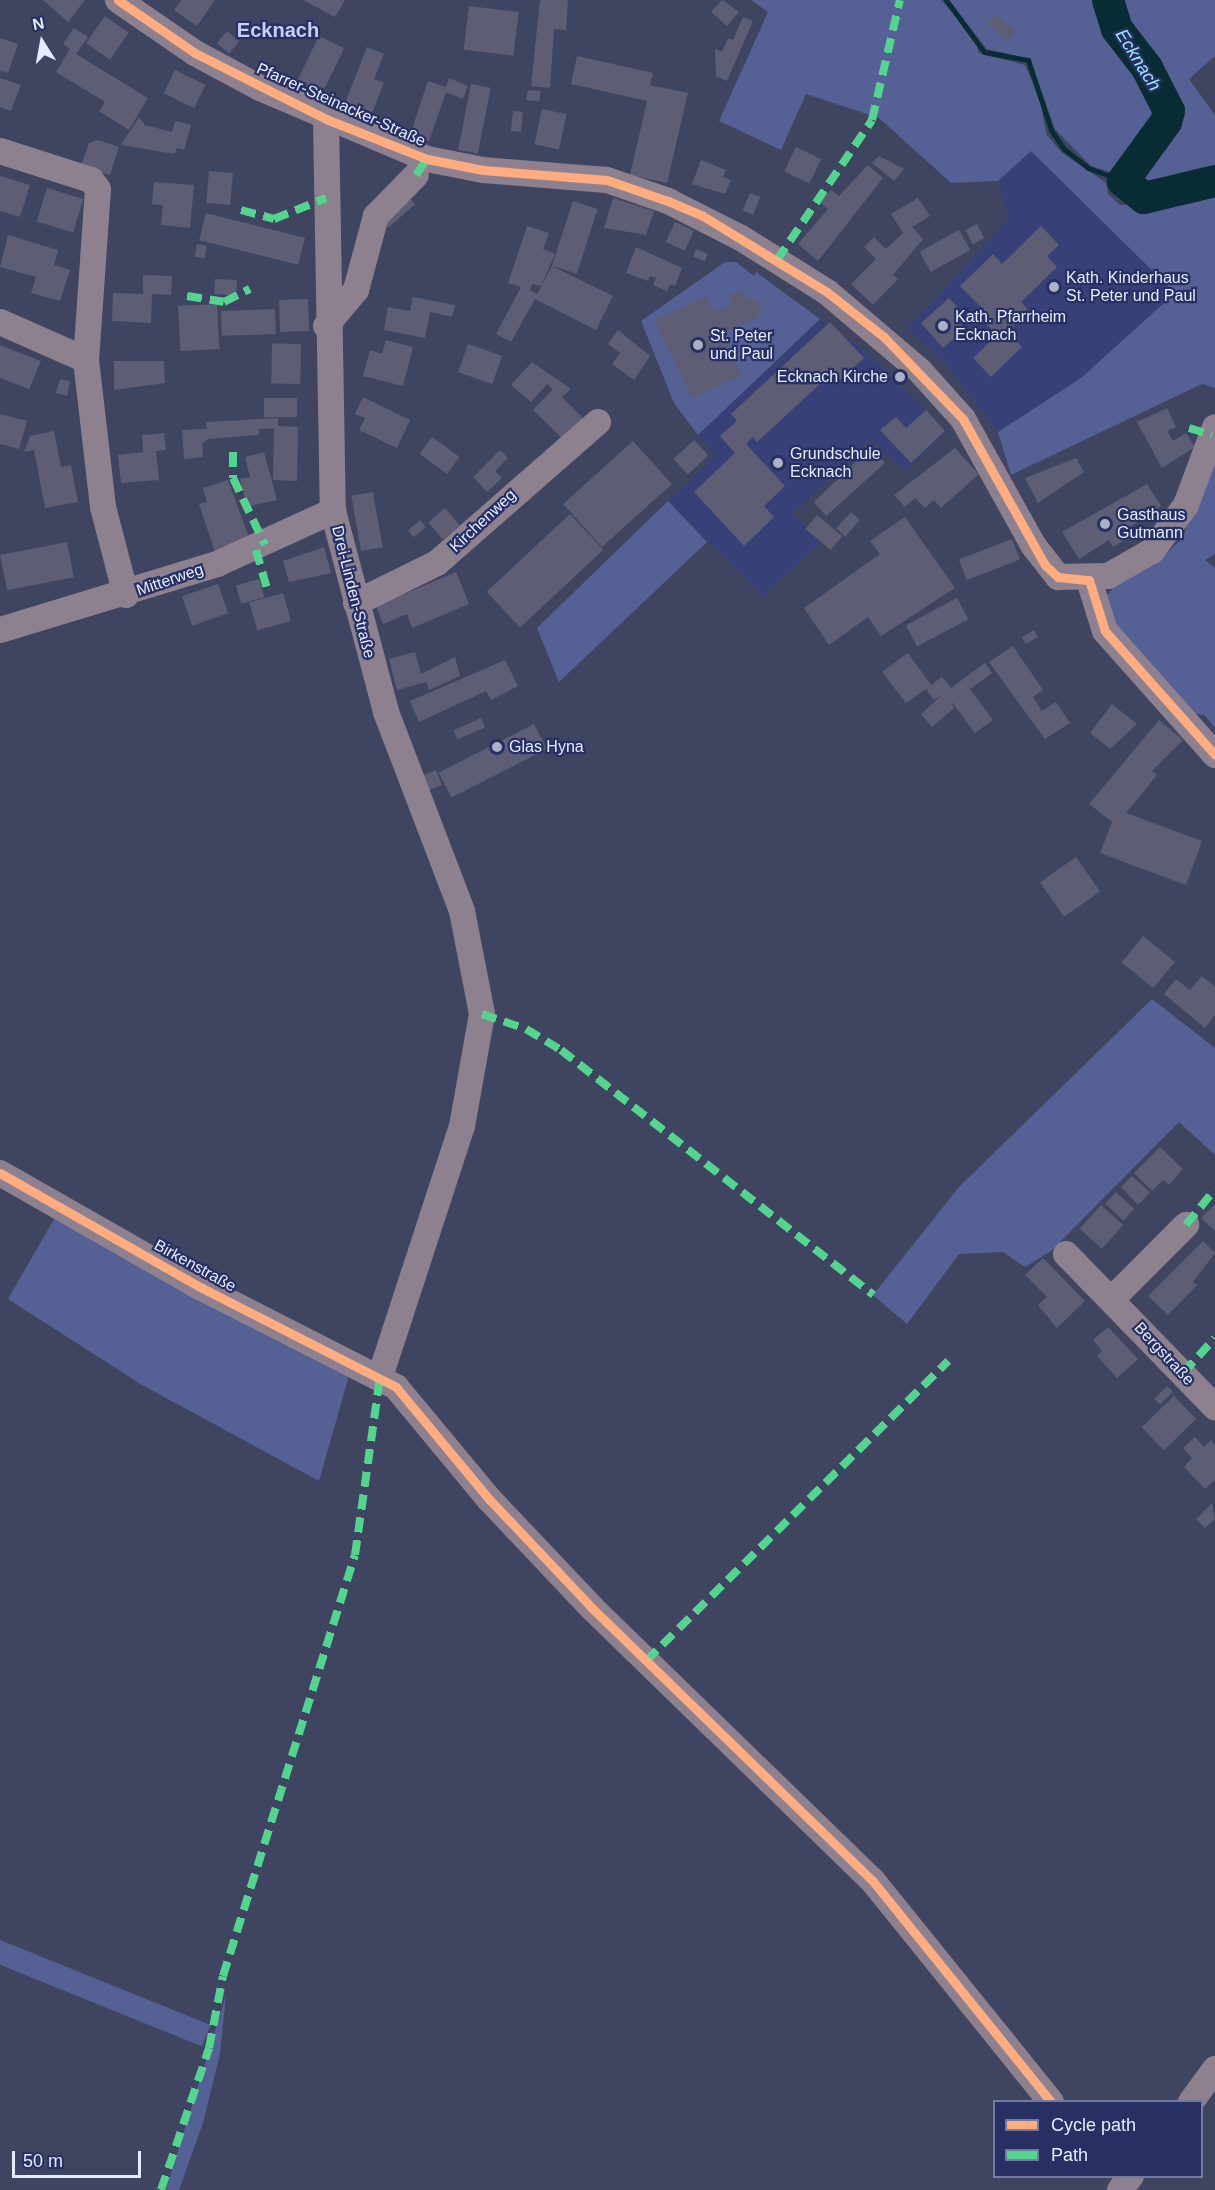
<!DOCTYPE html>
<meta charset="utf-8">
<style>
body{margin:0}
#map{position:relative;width:1215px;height:2190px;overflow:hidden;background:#3f4561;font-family:Arial,sans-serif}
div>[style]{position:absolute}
.built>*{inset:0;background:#374177}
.green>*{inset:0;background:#556095;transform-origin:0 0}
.stream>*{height:5px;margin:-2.5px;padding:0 2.5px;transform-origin:2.5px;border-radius:2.5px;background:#092c34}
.river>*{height:32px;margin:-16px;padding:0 16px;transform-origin:16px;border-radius:16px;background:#092c34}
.building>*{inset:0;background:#5d5d75;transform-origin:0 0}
.minor>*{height:26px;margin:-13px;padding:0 13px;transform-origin:13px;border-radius:13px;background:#8d8190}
.quiet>*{height:8px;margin-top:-4px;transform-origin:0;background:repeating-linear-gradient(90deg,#53d58f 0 15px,transparent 0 23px)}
.cycleway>*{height:9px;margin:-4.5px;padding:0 4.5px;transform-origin:4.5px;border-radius:4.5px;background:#ffac80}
.dots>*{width:16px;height:16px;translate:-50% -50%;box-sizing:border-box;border:3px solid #283063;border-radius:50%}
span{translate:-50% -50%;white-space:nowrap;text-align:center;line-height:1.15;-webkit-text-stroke:4.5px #283063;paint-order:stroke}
.street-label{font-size:16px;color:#e5ebfe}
.poi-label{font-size:16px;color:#e5ebfe}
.left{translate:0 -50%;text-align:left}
.right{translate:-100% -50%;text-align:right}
.water-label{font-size:18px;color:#9ae8fa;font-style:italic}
.quarter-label{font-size:20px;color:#c6d0f6;font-weight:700}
.legend{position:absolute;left:993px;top:2100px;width:210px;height:78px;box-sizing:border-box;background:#283063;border:2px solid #747ba1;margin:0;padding:8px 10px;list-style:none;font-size:18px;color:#e5ebfe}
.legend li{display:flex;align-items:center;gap:12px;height:30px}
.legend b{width:30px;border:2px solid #747ba1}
.north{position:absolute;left:12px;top:12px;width:60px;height:60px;-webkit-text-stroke:4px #283063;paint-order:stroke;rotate:349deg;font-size:16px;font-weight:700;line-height:24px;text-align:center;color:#e5ebfe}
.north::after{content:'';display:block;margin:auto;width:21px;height:27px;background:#e5ebfe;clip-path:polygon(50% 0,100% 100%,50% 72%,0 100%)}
.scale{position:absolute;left:12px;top:2151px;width:129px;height:27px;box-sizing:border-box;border:3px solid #e5ebfe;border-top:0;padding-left:8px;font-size:18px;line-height:21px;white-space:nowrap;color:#e5ebfe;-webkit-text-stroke:4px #283063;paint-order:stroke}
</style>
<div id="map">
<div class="built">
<div style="clip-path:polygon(1031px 151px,1175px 294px,1081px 378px,998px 432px,941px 358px,907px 328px,1009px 219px,998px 181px)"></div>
<div style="clip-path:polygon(820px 319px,868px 354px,946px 431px,905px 471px,872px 439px,793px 513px,820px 543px,763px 596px,668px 501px,716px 455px,698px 435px)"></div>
</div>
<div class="green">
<div style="clip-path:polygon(751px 0,941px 0,972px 34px,979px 53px,1025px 65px,1041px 103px,1046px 134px,1061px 152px,1106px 183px,1108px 194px,1120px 205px,1165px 204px,1187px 192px,1215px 188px,1215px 388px,1202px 384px,1011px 475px,998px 432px,1081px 378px,1175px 293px,1031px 151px,998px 181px,951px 183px,879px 118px,806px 94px,781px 150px,719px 121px,768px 12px)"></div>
<div style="clip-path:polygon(949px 0,1099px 0,1110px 33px,1156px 94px,1157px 123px,1111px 172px,1091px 166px,1055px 129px,1030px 59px,987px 49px)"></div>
<div style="clip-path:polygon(1113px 0,1215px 0,1215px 56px,1189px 79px,1215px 115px,1215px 178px,1181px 183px,1164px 193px,1145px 194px,1135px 188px,1135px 168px,1168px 129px,1173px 105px,1156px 63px,1122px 27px)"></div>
<div style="clip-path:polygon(725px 262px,736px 262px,754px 276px,756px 272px,820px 319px,698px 435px,674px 403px,641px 321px)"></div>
<div style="clip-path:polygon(1215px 454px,1215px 554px,1205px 560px,1215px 568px,1215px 728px,1204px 715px,1188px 713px,1134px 656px,1106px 608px,1107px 595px,1117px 584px,1156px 563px,1182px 539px)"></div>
<div style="clip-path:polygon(668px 501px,707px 542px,559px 682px,537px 628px)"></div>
<div style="clip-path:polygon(1152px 999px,1215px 1048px,1215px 1155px,1179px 1122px,1051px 1251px,1025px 1267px,1003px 1252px,959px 1254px,907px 1324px,873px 1295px,959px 1187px)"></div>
<div style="clip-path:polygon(57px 1214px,350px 1372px,319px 1481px,142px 1385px,8px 1299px)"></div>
<div style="left:0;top:1940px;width:227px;height:23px;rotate:22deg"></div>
<div style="clip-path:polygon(226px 1995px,220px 2054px,203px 2123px,179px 2190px,166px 2190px)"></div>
</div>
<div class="stream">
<div style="left:946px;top:0;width:64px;rotate:53.8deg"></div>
<div style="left:984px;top:52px;width:45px;rotate:10.3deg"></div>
<div style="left:1028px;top:60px;width:74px;rotate:71.8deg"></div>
<div style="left:1051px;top:130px;width:23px;rotate:56deg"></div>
<div style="left:1064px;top:149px;width:31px;rotate:38deg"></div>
<div style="left:1088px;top:168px;width:37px;rotate:20deg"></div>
</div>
<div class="river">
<div style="left:1108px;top:0;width:30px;rotate:73deg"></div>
<div style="left:1117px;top:29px;width:49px;rotate:52.4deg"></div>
<div style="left:1147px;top:68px;width:48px;rotate:62.9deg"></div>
<div style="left:1169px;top:111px;width:11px;rotate:105deg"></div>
<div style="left:1166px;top:122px;width:73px;rotate:126.1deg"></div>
<div style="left:1123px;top:181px;width:27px;rotate:39deg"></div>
<div style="left:1144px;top:198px;width:73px;rotate:-13.5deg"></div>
</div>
<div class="building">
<div style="clip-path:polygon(43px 0,85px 0,68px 22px)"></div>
<div style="clip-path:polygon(181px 0,215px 0,197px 26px,174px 10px)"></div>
<div style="clip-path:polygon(303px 0,345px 0,335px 17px)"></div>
<div style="clip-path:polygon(540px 0,568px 0,566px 30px,554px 29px,550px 88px,531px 86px)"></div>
<div style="clip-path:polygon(722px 0,739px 12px,727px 26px,711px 12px)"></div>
<div style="left:469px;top:6px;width:50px;height:44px;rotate:7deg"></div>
<div style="left:996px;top:14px;width:27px;height:13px;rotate:42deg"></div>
<div style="left:105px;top:16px;width:29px;height:33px;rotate:35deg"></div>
<div style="clip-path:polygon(743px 17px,753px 21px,727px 81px,716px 76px,715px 49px,722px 52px,728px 38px,733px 40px)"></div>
<div style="clip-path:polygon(74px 28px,88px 37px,76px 54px,148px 98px,129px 130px,99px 111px,105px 102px,56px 72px,70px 49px,63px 44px)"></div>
<div style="left:227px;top:31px;width:16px;height:16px;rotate:40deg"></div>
<div style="left:319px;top:36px;width:28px;height:49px;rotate:26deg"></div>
<div style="clip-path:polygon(0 38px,18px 44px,8px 73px,0 71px)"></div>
<div style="clip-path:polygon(367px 47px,384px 54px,374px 79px,384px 83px,372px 113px,345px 103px)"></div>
<div style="clip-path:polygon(577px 56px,653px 73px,650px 85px,688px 93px,667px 183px,630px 175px,647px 101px,571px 84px)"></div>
<div style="left:175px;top:70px;width:34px;height:26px;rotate:26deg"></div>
<div style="clip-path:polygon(0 78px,21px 85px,11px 111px,0 107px)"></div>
<div style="clip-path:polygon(449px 78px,468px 86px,463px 99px,446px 92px,429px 141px,410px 135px,428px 81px,446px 87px)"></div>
<div style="left:471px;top:84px;width:20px;height:67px;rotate:11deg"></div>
<div style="clip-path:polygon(528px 90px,541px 91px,539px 101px,526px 100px)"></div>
<div style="left:542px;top:109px;width:25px;height:36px;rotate:12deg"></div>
<div style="left:513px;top:111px;width:10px;height:20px;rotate:6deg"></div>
<div style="clip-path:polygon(139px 117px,145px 125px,172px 132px,175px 121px,191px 125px,184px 150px,177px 148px,175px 154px,121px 145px)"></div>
<div style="clip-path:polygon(98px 140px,119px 147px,110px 175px,81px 166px,89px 143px)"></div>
<div style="left:796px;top:147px;width:28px;height:27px;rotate:26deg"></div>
<div style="clip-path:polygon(879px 156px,904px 169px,894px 181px,872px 163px)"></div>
<div style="clip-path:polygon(701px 160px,726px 170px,723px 177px,731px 180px,725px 194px,692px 184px)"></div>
<div style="clip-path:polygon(868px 165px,883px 178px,818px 261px,798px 244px,828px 209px,820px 203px,831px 190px,839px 196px)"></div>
<div style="left:209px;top:171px;width:24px;height:32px;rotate:5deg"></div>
<div style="clip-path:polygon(0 176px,30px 185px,20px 217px,0 211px)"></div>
<div style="clip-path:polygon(154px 182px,194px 185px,190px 228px,161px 225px,163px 205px,152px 204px)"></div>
<div style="left:47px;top:188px;width:38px;height:35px;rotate:17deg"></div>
<div style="left:750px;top:193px;width:11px;height:19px;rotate:22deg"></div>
<div style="left:408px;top:196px;width:11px;height:36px;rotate:49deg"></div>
<div style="clip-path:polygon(613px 198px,654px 211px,646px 235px,604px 228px)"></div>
<div style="clip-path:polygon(918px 198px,930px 216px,912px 227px,923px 239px,893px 275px,898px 279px,873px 305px,851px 284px,876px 259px,864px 247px,874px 237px,886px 249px,903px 233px,891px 214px)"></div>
<div style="left:573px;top:201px;width:26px;height:68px;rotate:18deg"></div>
<div style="left:206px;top:213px;width:102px;height:28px;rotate:14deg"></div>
<div style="left:675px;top:222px;width:21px;height:22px;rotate:25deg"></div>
<div style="left:977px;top:224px;width:16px;height:13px;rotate:63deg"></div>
<div style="clip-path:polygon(527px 226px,549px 233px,543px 249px,555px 254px,541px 286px,532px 284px,530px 290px,537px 294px,552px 266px,613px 296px,596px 330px,535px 299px,511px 342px,496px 334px,521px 287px,508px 283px)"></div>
<div style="clip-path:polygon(1041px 226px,1059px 245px,1047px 256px,1057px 267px,1021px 302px,1029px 311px,1007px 332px,1022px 347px,991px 377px,973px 358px,997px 335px,981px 319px,987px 313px,960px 286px,993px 254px,1002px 264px)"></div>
<div style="left:959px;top:230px;width:23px;height:45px;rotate:61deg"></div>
<div style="clip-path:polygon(8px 235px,58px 250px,54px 265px,70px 270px,60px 301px,31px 293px,36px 277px,0 267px)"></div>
<div style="left:197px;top:244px;width:10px;height:13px;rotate:11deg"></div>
<div style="clip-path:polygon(636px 247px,682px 268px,675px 286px,670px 284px,667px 291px,653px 285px,656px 278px,650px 276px,648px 281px,626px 273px)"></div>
<div style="left:696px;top:249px;width:13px;height:8px;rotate:23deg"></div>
<div style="clip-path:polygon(143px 275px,172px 276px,171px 295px,152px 294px,151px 323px,112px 321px,113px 293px,143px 294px)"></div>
<div style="left:215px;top:279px;width:22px;height:15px;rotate:3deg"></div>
<div style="clip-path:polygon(741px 290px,745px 298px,757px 300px,761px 310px,757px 318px,724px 332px,741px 376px,692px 398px,654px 320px,708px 296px,715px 312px,732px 304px,728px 296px)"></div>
<div style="clip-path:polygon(413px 297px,455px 305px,452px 317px,430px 312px,425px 338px,384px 330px,388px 307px,410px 311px)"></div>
<div style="clip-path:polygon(949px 298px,961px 311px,954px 317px,965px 329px,943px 348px,921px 323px)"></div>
<div style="left:308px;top:299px;width:32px;height:29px;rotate:88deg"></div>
<div style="left:217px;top:304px;width:45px;height:39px;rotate:87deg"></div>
<div style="left:275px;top:309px;width:25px;height:54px;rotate:88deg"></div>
<div style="clip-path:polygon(830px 322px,864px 358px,840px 380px,833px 372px,757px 442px,753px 437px,746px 444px,785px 486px,764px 506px,774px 517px,744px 546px,694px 492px,735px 453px,720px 436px,737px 421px,731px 414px)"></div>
<div style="clip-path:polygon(618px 330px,650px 356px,634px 380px,612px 364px,620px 353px,608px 344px)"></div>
<div style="clip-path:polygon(386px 340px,413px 347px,403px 386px,363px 376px,370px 350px,382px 354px)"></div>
<div style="left:301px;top:344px;width:40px;height:29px;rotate:91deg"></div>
<div style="left:468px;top:344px;width:36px;height:30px;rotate:19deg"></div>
<div style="clip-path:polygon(0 345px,41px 361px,29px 389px,0 378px)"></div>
<div style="clip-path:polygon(114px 361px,164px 361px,165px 383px,114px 390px)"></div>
<div style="clip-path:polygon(532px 362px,571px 389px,562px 397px,584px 419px,564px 440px,533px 410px,553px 389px,547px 384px,531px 402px,511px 385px)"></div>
<div style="clip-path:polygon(60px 379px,70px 381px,67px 396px,56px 393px)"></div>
<div style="clip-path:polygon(363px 397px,410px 420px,397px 448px,359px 430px,365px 418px,355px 414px)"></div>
<div style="left:297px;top:398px;width:19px;height:33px;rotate:90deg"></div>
<div style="clip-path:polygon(1167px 408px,1176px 427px,1167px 431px,1173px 441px,1186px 433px,1195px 447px,1162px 468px,1137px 422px)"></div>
<div style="clip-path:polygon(926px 410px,945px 431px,911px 463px,880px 430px,896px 417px,906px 428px)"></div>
<div style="clip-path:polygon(0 414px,27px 421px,19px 449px,0 444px)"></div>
<div style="clip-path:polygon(278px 418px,278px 426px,298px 427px,297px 481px,273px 480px,274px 428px,259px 429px,259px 435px,208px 439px,202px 444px,203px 457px,184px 459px,182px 430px,207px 429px,206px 422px)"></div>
<div style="clip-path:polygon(54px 431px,61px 467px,71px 465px,78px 502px,45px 508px,34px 450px,24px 452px,30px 436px)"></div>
<div style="clip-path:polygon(164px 433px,166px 450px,156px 451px,159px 480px,121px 483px,118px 455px,143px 452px,142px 435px)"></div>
<div style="left:432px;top:437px;width:34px;height:21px;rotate:36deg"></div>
<div style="left:694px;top:440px;width:21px;height:28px;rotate:47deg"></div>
<div style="left:633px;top:441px;width:58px;height:94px;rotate:48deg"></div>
<div style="clip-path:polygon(871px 447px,885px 463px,826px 516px,814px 502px)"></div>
<div style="clip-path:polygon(955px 448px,979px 474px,941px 508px,934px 500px,925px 508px,915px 498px,905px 507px,894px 495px)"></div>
<div style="clip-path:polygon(500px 450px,508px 458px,495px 471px,502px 478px,487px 492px,473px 477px)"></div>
<div style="clip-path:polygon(264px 452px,277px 500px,247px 507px,240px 479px,250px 477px,245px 457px)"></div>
<div style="clip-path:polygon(1076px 458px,1084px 472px,1038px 503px,1025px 478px)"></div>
<div style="clip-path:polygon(228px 480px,251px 543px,216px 555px,199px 504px,207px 502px,203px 488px)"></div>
<div style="clip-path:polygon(1147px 484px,1161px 506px,1127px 529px,1131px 536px,1113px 547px,1109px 540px,1079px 559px,1062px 532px)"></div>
<div style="left:373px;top:492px;width:56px;height:22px;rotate:80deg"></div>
<div style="left:445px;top:508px;width:23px;height:22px;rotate:50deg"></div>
<div style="left:851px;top:512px;width:12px;height:22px;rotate:42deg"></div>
<div style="left:570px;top:514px;width:49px;height:114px;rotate:47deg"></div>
<div style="left:817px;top:515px;width:33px;height:18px;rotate:40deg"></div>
<div style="clip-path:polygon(905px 517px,955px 588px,881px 636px,868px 617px,829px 645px,804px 608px,880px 554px,870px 541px)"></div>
<div style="left:420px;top:520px;width:9px;height:16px;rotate:49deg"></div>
<div style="left:1012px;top:539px;width:22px;height:57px;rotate:69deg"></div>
<div style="left:67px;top:542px;width:36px;height:68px;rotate:79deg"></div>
<div style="clip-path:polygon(324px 547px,331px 573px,289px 582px,283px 561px)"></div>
<div style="clip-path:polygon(456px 572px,469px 604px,412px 628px,407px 614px,383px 624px,376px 606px)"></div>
<div style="left:259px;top:579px;width:19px;height:24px;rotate:74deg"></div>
<div style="left:218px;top:584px;width:31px;height:38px;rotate:71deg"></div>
<div style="left:283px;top:593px;width:29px;height:35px;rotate:74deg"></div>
<div style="left:957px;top:598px;width:24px;height:58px;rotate:62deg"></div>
<div style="left:1034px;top:630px;width:8px;height:14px;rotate:60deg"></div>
<div style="clip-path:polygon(1013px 646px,1043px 690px,1033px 697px,1042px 711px,1056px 702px,1070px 723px,1045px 739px,989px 662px)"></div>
<div style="clip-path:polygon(415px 652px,421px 674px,455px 657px,460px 676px,429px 690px,426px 682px,397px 690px,389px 659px)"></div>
<div style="clip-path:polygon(908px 653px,931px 685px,942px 677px,951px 688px,985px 663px,992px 673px,970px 689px,993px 720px,975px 733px,951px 701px,954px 708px,932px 727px,921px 714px,943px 694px,934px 700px,926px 689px,906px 703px,882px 672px)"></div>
<div style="clip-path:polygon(505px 660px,518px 686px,491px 700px,486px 691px,419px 722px,410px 701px)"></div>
<div style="clip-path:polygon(1112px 704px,1137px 724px,1110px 749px,1090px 733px)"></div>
<div style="left:481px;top:718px;width:10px;height:30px;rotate:66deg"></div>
<div style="clip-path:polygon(1159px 720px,1183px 740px,1152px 771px,1157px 775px,1126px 813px,1202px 841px,1186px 885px,1100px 853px,1112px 822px,1089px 804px)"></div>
<div style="left:534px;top:724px;width:28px;height:107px;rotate:63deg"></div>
<div style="left:436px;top:770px;width:16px;height:15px;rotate:68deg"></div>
<div style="left:1076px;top:857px;width:42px;height:44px;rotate:55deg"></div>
<div style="left:1143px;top:936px;width:41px;height:34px;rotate:39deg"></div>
<div style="clip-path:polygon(1202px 976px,1215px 987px,1215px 1015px,1205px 1028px,1164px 994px,1176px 979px,1190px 990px)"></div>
<div style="clip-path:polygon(1160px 1147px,1183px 1169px,1169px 1185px,1163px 1180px,1152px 1191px,1134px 1173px)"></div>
<div style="clip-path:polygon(1132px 1176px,1150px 1192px,1138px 1205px,1121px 1187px)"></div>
<div style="left:1116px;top:1192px;width:25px;height:16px;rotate:43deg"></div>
<div style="clip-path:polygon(1215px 1204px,1215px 1231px,1201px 1218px)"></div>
<div style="left:1101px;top:1205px;width:30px;height:32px;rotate:42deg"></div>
<div style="clip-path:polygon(1203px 1241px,1215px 1253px,1193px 1282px,1197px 1285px,1168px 1315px,1148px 1296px)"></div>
<div style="clip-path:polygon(1043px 1258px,1085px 1301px,1057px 1328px,1038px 1305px,1047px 1297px,1025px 1275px)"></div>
<div style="clip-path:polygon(1108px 1327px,1138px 1359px,1117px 1378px,1097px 1356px,1102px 1351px,1093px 1340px)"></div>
<div style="left:1167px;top:1386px;width:8px;height:18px;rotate:45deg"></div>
<div style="left:1174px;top:1396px;width:32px;height:45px;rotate:46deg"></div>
<div style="clip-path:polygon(1195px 1437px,1204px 1447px,1211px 1440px,1215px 1445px,1215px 1480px,1205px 1489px,1184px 1467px,1192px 1458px,1183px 1448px)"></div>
<div style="clip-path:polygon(1212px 1503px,1215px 1519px,1205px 1528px,1196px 1519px)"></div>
</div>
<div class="minor">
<div style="left:118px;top:0;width:93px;rotate:34.5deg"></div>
<div style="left:195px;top:53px;width:74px;rotate:28.3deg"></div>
<div style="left:260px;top:88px;width:181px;rotate:23deg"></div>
<div style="left:427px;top:159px;width:57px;rotate:11.1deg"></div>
<div style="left:483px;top:170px;width:124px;rotate:4.6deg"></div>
<div style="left:607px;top:180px;width:65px;rotate:19deg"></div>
<div style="left:668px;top:201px;width:82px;rotate:26.9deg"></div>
<div style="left:741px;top:238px;width:102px;rotate:32.1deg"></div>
<div style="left:827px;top:292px;width:122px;rotate:40.3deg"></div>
<div style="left:920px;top:371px;width:64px;rotate:48.1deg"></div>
<div style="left:963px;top:419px;width:144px;rotate:60.9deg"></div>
<div style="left:1033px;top:545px;width:41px;rotate:52deg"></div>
<div style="left:1058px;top:577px;width:50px;rotate:-1.1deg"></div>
<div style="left:1108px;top:576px;width:51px;rotate:-29.6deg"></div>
<div style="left:1152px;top:551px;width:57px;rotate:-53.5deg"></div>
<div style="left:1186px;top:505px;width:83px;rotate:-69.6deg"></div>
<div style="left:326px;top:119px;width:392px;rotate:89deg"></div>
<div style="left:333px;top:511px;width:208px;rotate:75.2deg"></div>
<div style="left:386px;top:712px;width:213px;rotate:69.1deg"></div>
<div style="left:462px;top:911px;width:105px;rotate:79deg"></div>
<div style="left:482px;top:1014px;width:114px;rotate:100.1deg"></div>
<div style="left:462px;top:1126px;width:264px;rotate:108.1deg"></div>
<div style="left:0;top:151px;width:96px;rotate:17.7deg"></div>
<div style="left:91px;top:180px;width:11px;rotate:52deg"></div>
<div style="left:98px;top:189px;width:171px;rotate:94deg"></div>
<div style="left:86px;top:360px;width:148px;rotate:83.4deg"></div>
<div style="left:103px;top:507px;width:91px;rotate:75.4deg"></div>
<div style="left:0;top:322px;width:94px;rotate:23.8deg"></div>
<div style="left:326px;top:326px;width:47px;rotate:-50.2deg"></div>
<div style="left:356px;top:290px;width:77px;rotate:-74.9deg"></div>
<div style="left:376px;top:216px;width:57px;rotate:-45.7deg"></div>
<div style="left:1089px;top:580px;width:53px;rotate:72.6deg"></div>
<div style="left:1105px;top:631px;width:166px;rotate:48.4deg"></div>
<div style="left:356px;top:603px;width:90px;rotate:-26.3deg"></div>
<div style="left:437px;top:563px;width:214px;rotate:-41.2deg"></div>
<div style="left:0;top:630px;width:227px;rotate:-16.9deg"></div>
<div style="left:217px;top:564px;width:128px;rotate:-24.6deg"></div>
<div style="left:0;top:1173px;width:232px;rotate:29.7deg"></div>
<div style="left:202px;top:1288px;width:218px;rotate:27deg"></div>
<div style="left:396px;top:1387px;width:146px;rotate:50.3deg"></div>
<div style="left:489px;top:1499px;width:150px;rotate:46.6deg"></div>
<div style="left:592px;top:1608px;width:390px;rotate:44.2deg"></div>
<div style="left:872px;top:1880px;width:285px;rotate:51.1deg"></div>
<div style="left:1066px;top:1254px;width:214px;rotate:45.8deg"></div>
<div style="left:1112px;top:1299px;width:105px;rotate:-45deg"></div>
<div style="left:1191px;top:2102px;width:41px;rotate:-54deg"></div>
<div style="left:1120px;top:2190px;width:18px;rotate:-52deg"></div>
</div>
<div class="quiet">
<div style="left:416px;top:175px;width:19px;rotate:-55deg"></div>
<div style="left:241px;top:210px;width:34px;rotate:15deg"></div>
<div style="left:274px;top:219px;width:56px;rotate:-22deg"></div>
<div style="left:777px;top:260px;width:169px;rotate:-55.8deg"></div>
<div style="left:872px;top:120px;width:123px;rotate:-76.9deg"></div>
<div style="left:187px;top:296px;width:37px;rotate:9deg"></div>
<div style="left:224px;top:302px;width:29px;rotate:-27deg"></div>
<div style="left:1189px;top:428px;width:24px;rotate:17deg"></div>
<div style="left:233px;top:452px;width:26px;rotate:90deg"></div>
<div style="left:233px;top:478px;width:74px;rotate:64.5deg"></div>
<div style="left:256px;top:550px;width:44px;rotate:74.1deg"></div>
<div style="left:482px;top:1014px;width:46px;rotate:18.8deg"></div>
<div style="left:526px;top:1029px;width:41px;rotate:31deg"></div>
<div style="left:561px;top:1050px;width:397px;rotate:38.1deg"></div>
<div style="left:1186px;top:1225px;width:46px;rotate:-51.1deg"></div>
<div style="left:1183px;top:1373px;width:47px;rotate:-47.6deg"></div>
<div style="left:646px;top:1661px;width:426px;rotate:-44.8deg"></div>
<div style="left:161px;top:2190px;width:150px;rotate:-71.3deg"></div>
<div style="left:209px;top:2048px;width:73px;rotate:-79deg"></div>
<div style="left:223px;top:1976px;width:441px;rotate:-72.6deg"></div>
<div style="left:355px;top:1555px;width:180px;rotate:-82deg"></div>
</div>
<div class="cycleway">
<div style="left:118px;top:0;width:93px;rotate:34.5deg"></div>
<div style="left:195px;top:53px;width:147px;rotate:26.7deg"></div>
<div style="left:326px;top:119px;width:109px;rotate:21.6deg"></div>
<div style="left:427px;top:159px;width:57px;rotate:11.1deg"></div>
<div style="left:483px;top:170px;width:124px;rotate:4.6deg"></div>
<div style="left:607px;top:180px;width:65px;rotate:19deg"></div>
<div style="left:668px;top:201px;width:38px;rotate:23deg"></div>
<div style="left:703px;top:216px;width:145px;rotate:31.5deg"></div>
<div style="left:827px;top:292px;width:73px;rotate:38.3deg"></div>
<div style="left:884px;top:337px;width:114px;rotate:46.1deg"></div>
<div style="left:963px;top:419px;width:167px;rotate:60.7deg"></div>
<div style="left:1045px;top:565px;width:18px;rotate:43deg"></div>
<div style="left:1058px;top:577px;width:31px;rotate:6deg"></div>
<div style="left:1089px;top:580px;width:53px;rotate:72.6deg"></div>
<div style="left:1105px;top:631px;width:166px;rotate:48.4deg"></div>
<div style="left:0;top:1173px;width:232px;rotate:29.7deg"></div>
<div style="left:202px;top:1288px;width:218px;rotate:27deg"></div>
<div style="left:396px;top:1387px;width:146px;rotate:50.3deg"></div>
<div style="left:489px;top:1499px;width:150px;rotate:46.6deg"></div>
<div style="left:592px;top:1608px;width:390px;rotate:44.2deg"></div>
<div style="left:872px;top:1880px;width:285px;rotate:51.1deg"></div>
</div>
<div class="dots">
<div style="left:1054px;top:287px;background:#abb1c7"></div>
<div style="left:943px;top:326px;background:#abb1c7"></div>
<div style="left:698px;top:345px;background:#abb1c7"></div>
<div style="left:900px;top:377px;background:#abb1c7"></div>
<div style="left:778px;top:463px;background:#abb1c7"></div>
<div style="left:1105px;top:524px;background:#abb1c7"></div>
<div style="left:497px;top:747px;background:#abb1c7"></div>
</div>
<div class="street-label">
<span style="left:341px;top:105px;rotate:24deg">Pfarrer-Steinacker-Straße</span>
<span style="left:483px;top:521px;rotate:-43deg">Kirchenweg</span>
<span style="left:170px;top:580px;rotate:-19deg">Mitterweg</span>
<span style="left:353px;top:592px;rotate:76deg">Drei-Linden-Straße</span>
<span style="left:195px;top:1266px;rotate:29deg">Birkenstraße</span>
<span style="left:1164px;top:1354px;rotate:47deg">Bergstraße</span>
</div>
<div class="poi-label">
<span class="left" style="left:1066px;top:287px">Kath. Kinderhaus<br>St. Peter und Paul</span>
<span class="left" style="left:955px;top:326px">Kath. Pfarrheim<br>Ecknach</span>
<span class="left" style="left:710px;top:345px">St. Peter<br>und Paul</span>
<span class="right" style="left:888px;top:377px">Ecknach Kirche</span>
<span class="left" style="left:790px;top:463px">Grundschule<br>Ecknach</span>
<span class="left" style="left:1117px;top:524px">Gasthaus<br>Gutmann</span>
<span class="left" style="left:509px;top:747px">Glas Hyna</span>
</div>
<div class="water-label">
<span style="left:1138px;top:60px;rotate:58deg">Ecknach</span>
</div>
<div class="quarter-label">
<span style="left:278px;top:30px">Ecknach</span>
</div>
<ul class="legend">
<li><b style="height:8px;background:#ffac80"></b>Cycle path</li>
<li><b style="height:8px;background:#53d58f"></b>Path</li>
</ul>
<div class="north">N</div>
<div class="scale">50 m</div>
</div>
